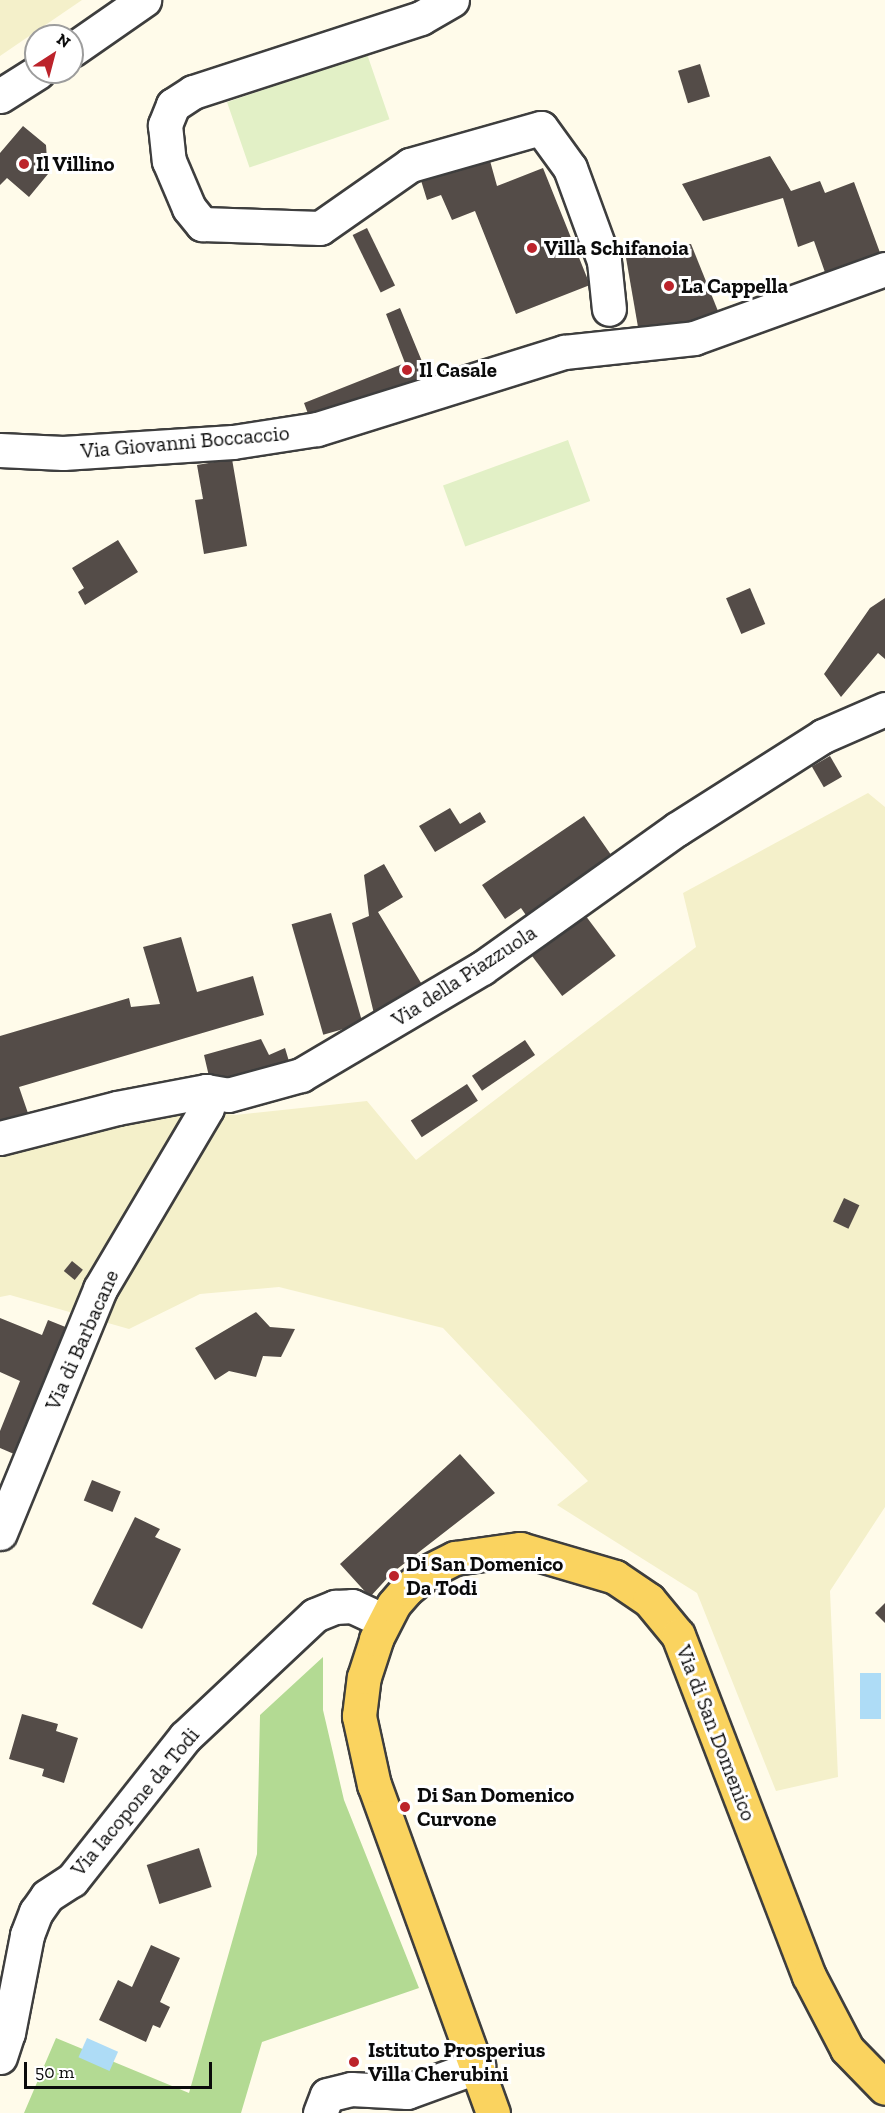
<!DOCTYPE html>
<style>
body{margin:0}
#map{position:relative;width:885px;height:2113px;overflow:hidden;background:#fffbea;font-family:"Zilla Slab",serif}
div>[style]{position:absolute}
.farmland>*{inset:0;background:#f4f0ca}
.forest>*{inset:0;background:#b3da93}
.pitch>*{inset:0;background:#e2f0c6;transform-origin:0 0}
.water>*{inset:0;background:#aedcf6;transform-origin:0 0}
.building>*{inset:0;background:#544c48;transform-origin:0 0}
.roads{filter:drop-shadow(2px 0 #3e3e3e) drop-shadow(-2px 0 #3e3e3e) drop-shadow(0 2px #3e3e3e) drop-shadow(0 -2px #3e3e3e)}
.minor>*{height:33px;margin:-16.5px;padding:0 16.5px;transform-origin:16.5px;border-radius:16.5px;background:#fff}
.major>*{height:33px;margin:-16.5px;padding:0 16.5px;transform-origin:16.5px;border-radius:16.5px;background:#fad35f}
.dots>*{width:16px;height:16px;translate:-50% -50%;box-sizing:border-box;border:3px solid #fff;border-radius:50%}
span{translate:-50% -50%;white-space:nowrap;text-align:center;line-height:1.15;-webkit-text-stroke:6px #fff;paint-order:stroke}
.poi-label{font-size:21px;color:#0b0b0b;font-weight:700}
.left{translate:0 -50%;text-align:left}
.street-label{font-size:21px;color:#0b0b0b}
.north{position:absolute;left:24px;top:24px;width:60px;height:60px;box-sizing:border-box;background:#fff;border:2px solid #9d9d9d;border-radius:50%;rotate:36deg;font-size:16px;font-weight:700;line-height:24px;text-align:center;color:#0b0b0b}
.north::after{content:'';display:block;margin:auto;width:21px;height:27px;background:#bc232b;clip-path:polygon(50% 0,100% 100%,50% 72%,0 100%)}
.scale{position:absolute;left:24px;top:2062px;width:188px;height:27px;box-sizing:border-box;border:3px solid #0b0b0b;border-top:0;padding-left:8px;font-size:18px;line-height:21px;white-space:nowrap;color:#0b0b0b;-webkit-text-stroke:4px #fff;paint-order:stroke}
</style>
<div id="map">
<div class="farmland">
<div style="clip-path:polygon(0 0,82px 0,0 56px)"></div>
<div style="clip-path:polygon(868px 793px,885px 807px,885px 1507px,830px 1591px,838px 1777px,776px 1791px,697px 1593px,557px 1505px,588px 1481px,443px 1328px,279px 1287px,200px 1294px,129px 1329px,10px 1295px,0 1297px,0 1154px,167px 1105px,235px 1115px,367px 1101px,416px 1160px,696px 947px,683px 893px)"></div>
</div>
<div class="forest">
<div style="clip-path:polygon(323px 1657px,323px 1710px,344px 1800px,419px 1988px,262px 2042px,241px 2113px,24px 2113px,56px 2038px,189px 2093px,257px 1854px,260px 1715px)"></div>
</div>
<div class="pitch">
<div style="left:367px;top:54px;width:69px;height:148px;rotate:71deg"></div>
<div style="left:568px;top:440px;width:65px;height:133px;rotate:70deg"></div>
</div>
<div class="water">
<div style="left:860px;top:1673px;width:21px;height:46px"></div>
<div style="left:87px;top:2038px;width:34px;height:21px;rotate:24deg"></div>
</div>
<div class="building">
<div style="left:700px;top:64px;width:34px;height:23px;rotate:73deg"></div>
<div style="clip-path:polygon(23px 126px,46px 145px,48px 174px,29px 197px,7px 178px,0 185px,0 153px)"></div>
<div style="clip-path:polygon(487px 150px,497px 186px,543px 168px,590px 285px,516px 314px,475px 211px,452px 220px,441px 195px,427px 200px,419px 174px)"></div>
<div style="clip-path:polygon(770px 156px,791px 191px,820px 181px,825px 193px,854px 182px,882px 258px,827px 278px,814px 241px,798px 247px,783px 198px,703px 221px,682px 184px)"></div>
<div style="left:367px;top:228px;width:64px;height:16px;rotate:64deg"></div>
<div style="clip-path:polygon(691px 244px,722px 321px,638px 327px,625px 252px)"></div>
<div style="clip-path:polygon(400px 308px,428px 376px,311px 422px,304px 403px,405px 363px,386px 314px)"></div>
<div style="clip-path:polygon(232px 459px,247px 546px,204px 554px,195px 500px,203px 499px,197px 465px)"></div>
<div style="clip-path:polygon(118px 540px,138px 572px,85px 605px,78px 592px,84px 588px,72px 568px)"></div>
<div style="left:750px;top:588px;width:39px;height:26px;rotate:67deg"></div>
<div style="clip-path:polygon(885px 598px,885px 659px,878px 653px,841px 697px,824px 674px,870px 608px)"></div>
<div style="left:830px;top:756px;width:24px;height:21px;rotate:60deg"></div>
<div style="clip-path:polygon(450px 808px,460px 824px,480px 812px,486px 822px,435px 852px,419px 826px)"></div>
<div style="clip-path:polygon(584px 816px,616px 862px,530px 921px,521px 908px,505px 919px,482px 885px)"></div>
<div style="clip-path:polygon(384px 864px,403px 897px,378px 912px,429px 996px,377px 1026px,352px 923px,369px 916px,364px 875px)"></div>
<div style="left:579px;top:907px;width:61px;height:67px;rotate:53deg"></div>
<div style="left:331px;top:913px;width:115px;height:41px;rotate:74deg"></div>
<div style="clip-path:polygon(181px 937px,197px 992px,253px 976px,264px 1015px,19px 1087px,30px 1119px,0 1130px,0 1036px,129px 998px,131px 1007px,160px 1004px,143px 947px)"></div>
<div style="clip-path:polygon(261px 1039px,269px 1055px,285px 1048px,291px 1068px,211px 1085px,204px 1055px)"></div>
<div style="left:525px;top:1040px;width:18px;height:64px;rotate:56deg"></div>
<div style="left:467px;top:1084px;width:20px;height:67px;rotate:57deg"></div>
<div style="left:844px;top:1198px;width:17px;height:26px;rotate:25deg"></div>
<div style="left:72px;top:1261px;width:14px;height:13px;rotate:39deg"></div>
<div style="clip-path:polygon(256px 1312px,270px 1327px,295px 1329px,281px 1357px,263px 1356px,256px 1377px,229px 1371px,215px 1380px,195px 1348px)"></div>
<div style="clip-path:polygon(0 1318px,42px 1335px,48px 1320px,73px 1330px,21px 1457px,0 1448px,0 1431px,20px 1381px,0 1372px)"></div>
<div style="clip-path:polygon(460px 1454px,495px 1493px,392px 1573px,370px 1597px,340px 1564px)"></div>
<div style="left:92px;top:1480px;width:31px;height:22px;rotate:22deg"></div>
<div style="clip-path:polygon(135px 1517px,160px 1529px,155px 1537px,181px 1549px,142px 1629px,92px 1604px)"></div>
<div style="clip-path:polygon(885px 1603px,885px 1623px,875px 1613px)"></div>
<div style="clip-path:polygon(22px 1714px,58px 1724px,56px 1731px,78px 1738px,64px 1783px,42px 1776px,44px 1769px,9px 1759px)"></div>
<div style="left:199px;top:1848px;width:41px;height:55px;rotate:72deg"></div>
<div style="clip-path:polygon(151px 1945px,180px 1958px,160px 2002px,170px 2007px,160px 2028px,153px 2025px,146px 2042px,99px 2020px,118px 1980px,132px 1987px)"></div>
</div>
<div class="roads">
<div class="minor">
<div style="left:452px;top:0;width:36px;rotate:150deg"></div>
<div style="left:421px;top:18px;width:240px;rotate:162deg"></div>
<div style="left:193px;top:92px;width:24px;rotate:147deg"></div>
<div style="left:173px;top:105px;width:22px;rotate:112deg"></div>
<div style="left:165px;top:125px;width:36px;rotate:84deg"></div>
<div style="left:169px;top:161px;width:51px;rotate:66.9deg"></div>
<div style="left:189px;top:208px;width:21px;rotate:51deg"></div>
<div style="left:202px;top:224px;width:118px;rotate:1.9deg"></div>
<div style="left:320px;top:228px;width:110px;rotate:-35deg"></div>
<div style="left:410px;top:165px;width:136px;rotate:-15.8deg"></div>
<div style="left:541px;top:128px;width:49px;rotate:54.1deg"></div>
<div style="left:570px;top:168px;width:99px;rotate:69.9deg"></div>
<div style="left:604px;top:261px;width:48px;rotate:84.1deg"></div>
<div style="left:72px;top:50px;width:88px;rotate:-34.8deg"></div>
<div style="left:0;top:96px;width:45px;rotate:-32.3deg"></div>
<div style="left:0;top:450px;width:63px;rotate:2.7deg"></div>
<div style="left:63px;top:453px;width:170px;rotate:-3.7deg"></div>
<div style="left:233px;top:442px;width:85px;rotate:-8.8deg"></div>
<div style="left:317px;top:429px;width:259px;rotate:-17.3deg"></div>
<div style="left:564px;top:352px;width:131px;rotate:-6.1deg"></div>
<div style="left:694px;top:338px;width:203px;rotate:-19.9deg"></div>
<div style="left:0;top:1138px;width:121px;rotate:-14.4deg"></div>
<div style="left:117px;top:1108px;width:91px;rotate:-10.8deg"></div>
<div style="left:206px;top:1091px;width:22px;rotate:10deg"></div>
<div style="left:228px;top:1095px;width:76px;rotate:-15.3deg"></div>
<div style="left:301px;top:1075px;width:210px;rotate:-30.6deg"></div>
<div style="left:482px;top:968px;width:239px;rotate:-35.5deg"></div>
<div style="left:677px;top:829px;width:173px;rotate:-32.5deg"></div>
<div style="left:823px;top:736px;width:68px;rotate:-23.5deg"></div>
<div style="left:0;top:1533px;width:264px;rotate:-67.7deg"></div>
<div style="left:100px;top:1289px;width:210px;rotate:-59.4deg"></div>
<div style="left:207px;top:1108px;width:17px;rotate:-93deg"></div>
<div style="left:0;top:2057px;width:25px;rotate:-72deg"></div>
<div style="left:8px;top:2033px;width:100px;rotate:-79deg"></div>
<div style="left:27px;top:1935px;width:25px;rotate:-69deg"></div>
<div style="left:36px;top:1912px;width:19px;rotate:-55deg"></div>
<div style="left:47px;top:1896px;width:30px;rotate:-33deg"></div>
<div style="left:72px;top:1880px;width:182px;rotate:-51.7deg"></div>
<div style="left:185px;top:1737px;width:178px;rotate:-43.2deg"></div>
<div style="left:315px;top:1615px;width:22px;rotate:-22deg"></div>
<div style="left:335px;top:1607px;width:17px;rotate:-3deg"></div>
<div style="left:352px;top:1606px;width:35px;rotate:25deg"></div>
<div style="left:320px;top:2113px;width:19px;rotate:-69deg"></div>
<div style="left:327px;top:2095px;width:25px;rotate:-14deg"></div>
<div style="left:351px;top:2089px;width:56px;rotate:3.1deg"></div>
<div style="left:407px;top:2092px;width:76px;rotate:-20.1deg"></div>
</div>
<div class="major">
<div style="left:493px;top:2113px;width:349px;rotate:-109.9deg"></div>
<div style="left:374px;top:1785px;width:71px;rotate:-102.3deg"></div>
<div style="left:359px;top:1716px;width:39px;rotate:-83deg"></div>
<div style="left:364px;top:1677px;width:40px;rotate:-72deg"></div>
<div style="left:376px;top:1639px;width:38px;rotate:-63deg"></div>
<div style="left:393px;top:1605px;width:21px;rotate:-49deg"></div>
<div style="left:407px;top:1589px;width:28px;rotate:-39deg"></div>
<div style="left:429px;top:1571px;width:29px;rotate:-27deg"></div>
<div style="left:455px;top:1558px;width:66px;rotate:-7.9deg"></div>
<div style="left:520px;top:1549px;width:99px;rotate:16.4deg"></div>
<div style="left:615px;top:1577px;width:41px;rotate:34.1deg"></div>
<div style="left:649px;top:1600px;width:45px;rotate:50.4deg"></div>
<div style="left:678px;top:1635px;width:365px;rotate:69deg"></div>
<div style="left:809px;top:1976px;width:82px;rotate:62.5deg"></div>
<div style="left:847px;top:2049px;width:54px;rotate:45.7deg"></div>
</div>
</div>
<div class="dots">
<div style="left:24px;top:164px;background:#bc232b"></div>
<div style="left:532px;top:248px;background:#bc232b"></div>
<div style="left:669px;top:286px;background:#bc232b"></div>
<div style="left:407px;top:370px;background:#bc232b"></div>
<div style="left:394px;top:1576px;background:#bc232b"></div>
<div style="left:405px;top:1807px;background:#bc232b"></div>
<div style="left:354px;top:2062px;background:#bc232b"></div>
</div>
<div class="poi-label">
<span class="left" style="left:36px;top:164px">Il Villino</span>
<span class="left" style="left:544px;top:248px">Villa Schifanoia</span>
<span class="left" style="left:681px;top:286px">La Cappella</span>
<span class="left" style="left:419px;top:370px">Il Casale</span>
<span class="left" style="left:406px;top:1576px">Di San Domenico<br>Da Todi</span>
<span class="left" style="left:417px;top:1807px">Di San Domenico<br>Curvone</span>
<span class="left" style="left:368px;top:2062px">Istituto Prosperius<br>Villa Cherubini</span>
</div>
<div class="street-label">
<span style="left:185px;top:442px;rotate:-5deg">Via Giovanni Boccaccio</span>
<span style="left:464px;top:976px;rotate:-33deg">Via della Piazzuola</span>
<span style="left:82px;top:1340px;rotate:-66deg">Via di Barbacane</span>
<span style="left:716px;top:1733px;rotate:69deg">Via di San Domenico</span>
<span style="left:135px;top:1802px;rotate:-50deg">Via Iacopone da Todi</span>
</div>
<div class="north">N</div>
<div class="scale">50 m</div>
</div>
